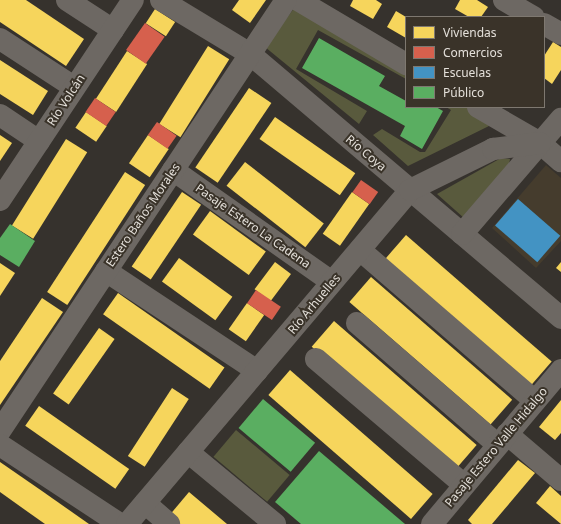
<!DOCTYPE html>
<meta charset="utf-8">
<style>
body{margin:0}
#map{position:relative;width:561px;height:524px;overflow:hidden;background:#36322d;font-family:"Noto Sans",sans-serif}
div>[style]{position:absolute}
.built>*{inset:0;background:#453c2d}
.green>*{inset:0;background:#595a3d;transform-origin:0 0}
.homes>*{inset:0;background:#f6d55c;transform-origin:0 0}
.shops>*{inset:0;background:#d6604d;transform-origin:0 0}
.schools>*{inset:0;background:#4393c3;transform-origin:0 0}
.public>*{inset:0;background:#5aae61;transform-origin:0 0}
.minor>*{height:22px;margin:-11px;padding:0 11px;transform-origin:11px;border-radius:11px;background:#6d6863}
span{translate:-50% -50%;white-space:nowrap;text-align:center;line-height:1.15;-webkit-text-stroke:4px #3a3329;paint-order:stroke}
.street-label{font-size:12px;color:#e4e0da}
.legend{position:absolute;left:405px;top:16px;width:140px;height:92px;box-sizing:border-box;background:#3a3329;border:1px solid #7e7870;margin:0;padding:5px 7px;list-style:none;font-size:12px;color:#e4e0da}
.legend li{display:flex;align-items:center;gap:8px;height:20px}
.legend b{width:20px;border:1px solid #7e7870}
</style>
<div id="map">
<div class="built">
<div style="clip-path:polygon(546px 165px,561px 178px,561px 241px,536px 268px,492px 228px)"></div>
</div>
<div class="green">
<div style="clip-path:polygon(295px 7px,406px 71px,406px 79px,318px 30px,296px 69px,367px 111px,359px 124px,265px 47px)"></div>
<div style="clip-path:polygon(446px 107px,467px 107px,486px 118px,489px 126px,408px 166px,373px 135px,382px 129px,420px 152px,425px 152px,451px 110px)"></div>
<div style="clip-path:polygon(501px 158px,510px 159px,509px 164px,464px 218px,437px 194px)"></div>
<div style="left:236px;top:430px;width:70px;height:35px;rotate:40deg"></div>
</div>
<div class="homes">
<div style="clip-path:polygon(0 0,26px 0,84px 39px,66px 66px,0 22px)"></div>
<div style="clip-path:polygon(239px 0,266px 0,250px 23px,232px 10px)"></div>
<div style="clip-path:polygon(353px 0,376px 0,382px 4px,373px 19px,350px 6px)"></div>
<div style="clip-path:polygon(460px 0,477px 0,488px 7px,481px 17px,469px 17px,455px 9px)"></div>
<div style="left:155px;top:9px;width:24px;height:17px;rotate:33deg"></div>
<div style="clip-path:polygon(396px 11px,406px 17px,406px 38px,387px 27px)"></div>
<div style="clip-path:polygon(553px 42px,561px 47px,561px 70px,552px 84px,544px 78px,544px 56px)"></div>
<div style="left:208px;top:46px;width:25px;height:92px;rotate:32deg"></div>
<div style="left:127px;top:51px;width:24px;height:57px;rotate:33deg"></div>
<div style="clip-path:polygon(0 60px,48px 91px,33px 115px,0 94px)"></div>
<div style="left:249px;top:88px;width:27px;height:96px;rotate:34deg"></div>
<div style="left:86px;top:112px;width:25px;height:19px;rotate:34deg"></div>
<div style="left:275px;top:117px;width:98px;height:27px;rotate:35deg"></div>
<div style="clip-path:polygon(0 135px,12px 143px,0 161px)"></div>
<div style="left:148px;top:135px;width:25px;height:34px;rotate:34deg"></div>
<div style="left:66px;top:139px;width:25px;height:102px;rotate:32deg"></div>
<div style="left:245px;top:162px;width:100px;height:30px;rotate:38deg"></div>
<div style="left:125px;top:172px;width:24px;height:143px;rotate:33deg"></div>
<div style="left:182px;top:192px;width:23px;height:90px;rotate:34deg"></div>
<div style="left:352px;top:192px;width:21px;height:51px;rotate:35deg"></div>
<div style="left:210px;top:211px;width:69px;height:29px;rotate:36deg"></div>
<div style="left:406px;top:235px;width:193px;height:33px;rotate:41deg"></div>
<div style="left:179px;top:258px;width:66px;height:29px;rotate:36deg"></div>
<div style="left:275px;top:262px;width:20px;height:34px;rotate:37deg"></div>
<div style="clip-path:polygon(561px 262px,561px 272px,556px 268px)"></div>
<div style="clip-path:polygon(0 263px,15px 273px,0 296px)"></div>
<div style="left:371px;top:277px;width:187px;height:33px;rotate:41deg"></div>
<div style="left:118px;top:293px;width:130px;height:26px;rotate:35deg"></div>
<div style="clip-path:polygon(42px 298px,63px 312px,0 405px,0 361px)"></div>
<div style="left:247px;top:303px;width:21px;height:32px;rotate:35deg"></div>
<div style="left:334px;top:321px;width:189px;height:34px;rotate:41deg"></div>
<div style="left:99px;top:328px;width:19px;height:80px;rotate:35deg"></div>
<div style="left:290px;top:370px;width:189px;height:33px;rotate:41deg"></div>
<div style="left:172px;top:388px;width:20px;height:81px;rotate:33deg"></div>
<div style="clip-path:polygon(561px 400px,561px 433px,555px 440px,539px 427px)"></div>
<div style="left:39px;top:406px;width:110px;height:24px;rotate:35deg"></div>
<div style="clip-path:polygon(518px 460px,535px 473px,492px 524px,472px 524px,468px 520px)"></div>
<div style="clip-path:polygon(0 462px,42px 491px,89px 524px,45px 524px,28px 512px,0 492px)"></div>
<div style="clip-path:polygon(550px 486px,561px 496px,561px 524px,536px 503px)"></div>
<div style="clip-path:polygon(189px 492px,227px 524px,176px 524px,168px 517px)"></div>
</div>
<div class="shops">
<div style="left:145px;top:23px;width:24px;height:33px;rotate:35deg"></div>
<div style="left:95px;top:98px;width:25px;height:17px;rotate:34deg"></div>
<div style="left:157px;top:122px;width:24px;height:16px;rotate:35deg"></div>
<div style="left:361px;top:180px;width:21px;height:15px;rotate:35deg"></div>
<div style="left:256px;top:290px;width:30px;height:16px;rotate:34deg"></div>
</div>
<div class="schools">
<div style="left:518px;top:199px;width:56px;height:35px;rotate:41deg"></div>
</div>
<div class="public">
<div style="clip-path:polygon(319px 38px,385px 76px,379px 86px,406px 101px,406px 107px,436px 107px,443px 111px,422px 149px,400px 136px,405px 126px,302px 68px)"></div>
<div style="clip-path:polygon(10px 224px,35px 241px,19px 267px,0 255px,0 238px)"></div>
<div style="left:263px;top:399px;width:68px;height:38px;rotate:40deg"></div>
<div style="clip-path:polygon(319px 451px,405px 524px,301px 524px,275px 502px)"></div>
</div>
<div class="minor">
<div style="left:67px;top:0;width:55px;rotate:33.1deg"></div>
<div style="left:161px;top:0;width:104px;rotate:31.2deg"></div>
<div style="left:250px;top:54px;width:408px;rotate:40.3deg"></div>
<div style="left:298px;top:0;width:126px;rotate:30.7deg"></div>
<div style="left:504px;top:0;width:34px;rotate:30deg"></div>
<div style="left:544px;top:24px;width:20px;rotate:30deg"></div>
<div style="left:0;top:39px;width:88px;rotate:33deg"></div>
<div style="left:478px;top:107px;width:72px;rotate:30.1deg"></div>
<div style="left:540px;top:143px;width:28px;rotate:41deg"></div>
<div style="left:0;top:115px;width:47px;rotate:33.7deg"></div>
<div style="left:173px;top:170px;width:194px;rotate:35.2deg"></div>
<div style="left:0;top:200px;width:240px;rotate:-56.4deg"></div>
<div style="left:462px;top:234px;width:152px;rotate:-49.3deg"></div>
<div style="left:360px;top:250px;width:231px;rotate:40.8deg"></div>
<div style="left:106px;top:271px;width:181px;rotate:33.5deg"></div>
<div style="left:357px;top:323px;width:186px;rotate:40.9deg"></div>
<div style="left:316px;top:359px;width:194px;rotate:40.4deg"></div>
<div style="left:0;top:431px;width:517px;rotate:-56.43deg"></div>
<div style="left:507px;top:434px;width:71px;rotate:40.4deg"></div>
<div style="left:0;top:445px;width:144px;rotate:33.4deg"></div>
<div style="left:188px;top:452px;width:113px;rotate:39.6deg"></div>
<div style="left:145px;top:503px;width:32px;rotate:41deg"></div>
<div style="left:127px;top:524px;width:438px;rotate:-49.7deg"></div>
<div style="left:410px;top:190px;width:93px;rotate:-26.3deg"></div>
<div style="left:493px;top:149px;width:47px;rotate:-7.3deg"></div>
<div style="left:432px;top:524px;width:201px;rotate:-50deg"></div>
</div>
<div class="street-label">
<span style="left:66px;top:100px;rotate:-57deg">Río Volcán</span>
<span style="left:366px;top:153px;rotate:40deg">Río Coya</span>
<span style="left:143px;top:215px;rotate:-56deg">Estero Baños Morales</span>
<span style="left:253px;top:226px;rotate:35deg">Pasaje Estero La Cadena</span>
<span style="left:314px;top:304px;rotate:-50deg">Río Arhuelles</span>
<span style="left:496px;top:447px;rotate:-50deg">Pasaje Estero Valle Hidalgo</span>
</div>
<ul class="legend">
<li><b style="height:11px;background:#f6d55c"></b>Viviendas</li>
<li><b style="height:11px;background:#d6604d"></b>Comercios</li>
<li><b style="height:11px;background:#4393c3"></b>Escuelas</li>
<li><b style="height:11px;background:#5aae61"></b>Público</li>
</ul>
</div>
